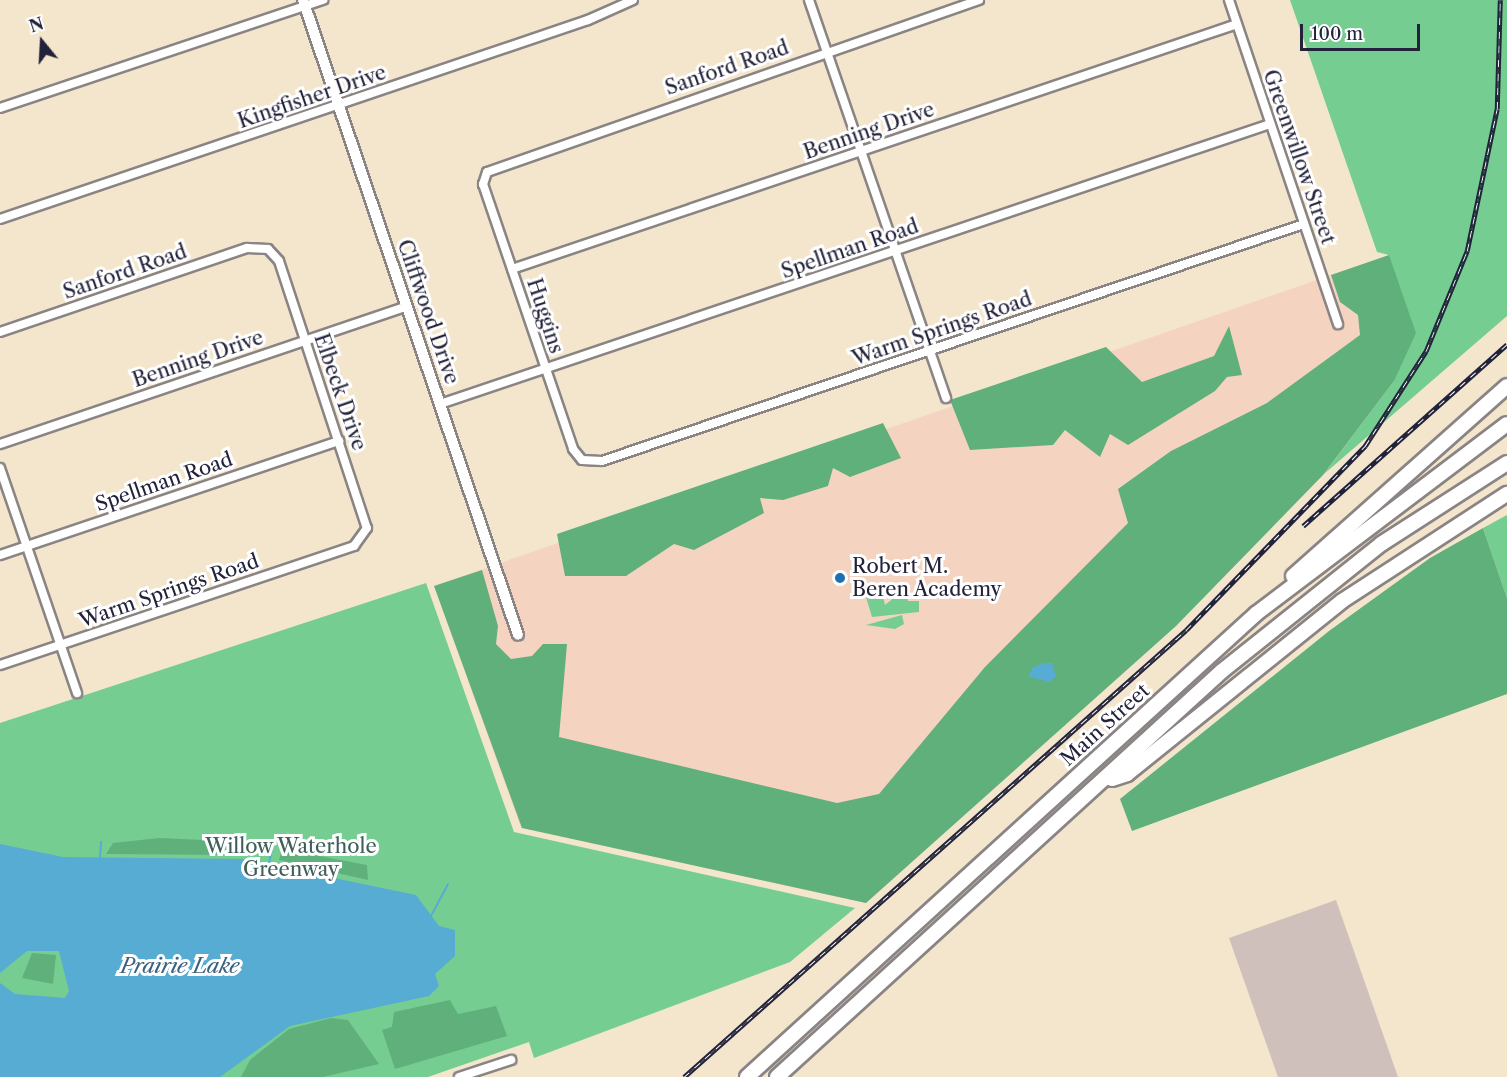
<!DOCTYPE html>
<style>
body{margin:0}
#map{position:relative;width:1507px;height:1077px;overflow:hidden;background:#f3e6cc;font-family:"Libre Caslon Text",serif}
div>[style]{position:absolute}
.built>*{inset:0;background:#f4d3c0}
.industrial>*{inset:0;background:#d0c0bc}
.green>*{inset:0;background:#76cd92}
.forest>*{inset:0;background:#60b07c}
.water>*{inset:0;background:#56acd3}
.stream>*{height:2px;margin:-1px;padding:0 1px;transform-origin:1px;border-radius:1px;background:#56acd3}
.roads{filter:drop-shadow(2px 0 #8a8484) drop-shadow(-2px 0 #8a8484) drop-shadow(0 2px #8a8484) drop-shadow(0 -2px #8a8484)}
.minor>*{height:8px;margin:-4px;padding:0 4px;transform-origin:4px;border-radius:4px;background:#fff}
.tertiary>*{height:10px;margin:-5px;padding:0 5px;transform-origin:5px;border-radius:5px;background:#fff}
.trunk>*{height:14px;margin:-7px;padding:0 7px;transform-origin:7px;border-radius:7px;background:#fff}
.rail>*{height:4.5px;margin-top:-2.25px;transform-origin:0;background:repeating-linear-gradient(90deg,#fff 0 7px,#22223b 0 14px);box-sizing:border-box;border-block:2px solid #22223b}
.dots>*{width:16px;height:16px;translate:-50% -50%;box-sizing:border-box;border:3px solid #fff;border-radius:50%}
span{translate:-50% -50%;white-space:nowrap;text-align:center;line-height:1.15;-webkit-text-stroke:6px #fff;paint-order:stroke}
.street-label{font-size:20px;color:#22223b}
.poi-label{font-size:20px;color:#22223b}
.left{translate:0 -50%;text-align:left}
.park-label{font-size:20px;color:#3f5e59}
.water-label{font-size:21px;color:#39607f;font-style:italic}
.north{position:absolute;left:12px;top:12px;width:60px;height:60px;-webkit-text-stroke:4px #fff;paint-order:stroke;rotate:342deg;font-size:16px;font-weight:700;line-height:24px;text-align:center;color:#22223b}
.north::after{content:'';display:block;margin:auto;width:21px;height:27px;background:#22223b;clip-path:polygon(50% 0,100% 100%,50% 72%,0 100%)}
.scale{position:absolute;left:1300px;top:24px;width:120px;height:27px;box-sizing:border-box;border:3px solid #22223b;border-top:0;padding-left:8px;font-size:18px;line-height:21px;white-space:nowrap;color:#22223b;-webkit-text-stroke:4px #fff;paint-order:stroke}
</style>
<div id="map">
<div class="built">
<div style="clip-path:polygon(1389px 255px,1394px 381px,1324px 474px,1176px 626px,866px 903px,521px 828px,434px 586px)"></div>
</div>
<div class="industrial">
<div style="clip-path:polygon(1336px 900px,1398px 1077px,1278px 1077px,1229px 938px)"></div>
</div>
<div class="green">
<div style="clip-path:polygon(1290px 0,1507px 0,1507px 316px,1324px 474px,1394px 381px,1389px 255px,1377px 252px)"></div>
<div style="clip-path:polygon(1507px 515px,1507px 598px,1483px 528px)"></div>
<div style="clip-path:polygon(426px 583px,514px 832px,855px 908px,790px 962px,534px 1058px,529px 1042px,428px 1077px,0 1077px,0 723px)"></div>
<div style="clip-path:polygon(906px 588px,908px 601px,919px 601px,919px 612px,872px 617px,866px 597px,882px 592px,885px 605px)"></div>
<div style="clip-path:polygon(902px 615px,904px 624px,895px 629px,866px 625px)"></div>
</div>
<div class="forest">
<div style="clip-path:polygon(1389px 255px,1416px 333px,1394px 381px,1323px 475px,1176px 626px,866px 903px,522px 828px,434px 586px,482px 570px,498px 626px,496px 644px,511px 659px,532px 656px,543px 644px,567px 644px,559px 737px,837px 803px,879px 794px,985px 667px,1128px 523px,1118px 489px,1171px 451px,1267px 403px,1360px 335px,1358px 315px,1340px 302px,1331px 275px)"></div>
<div style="clip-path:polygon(1229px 326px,1242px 375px,1227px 377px,1215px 391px,1128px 445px,1110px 434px,1100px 457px,1065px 430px,1053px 445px,970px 450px,950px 400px,1106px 347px,1142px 382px,1214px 356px)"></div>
<div style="clip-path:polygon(883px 423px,901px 458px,850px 477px,833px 468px,828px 486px,783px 500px,760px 498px,764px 513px,694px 550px,674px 544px,626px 576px,565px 576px,557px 534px)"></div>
<div style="clip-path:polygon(1483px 528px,1507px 598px,1507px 694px,1132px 831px,1120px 799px,1329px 631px,1430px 558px)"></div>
<div style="clip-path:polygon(159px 838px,227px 841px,229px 855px,106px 854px,113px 843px)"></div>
<div style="clip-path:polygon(282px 849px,367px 865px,368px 880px,279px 860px)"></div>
<div style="clip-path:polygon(32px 953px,56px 955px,53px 984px,22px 978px)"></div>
<div style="clip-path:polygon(450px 1000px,458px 1014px,496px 1006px,507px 1036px,395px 1069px,382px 1030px,392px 1027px,394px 1012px)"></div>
<div style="clip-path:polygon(331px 1018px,348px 1020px,379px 1064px,323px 1077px,241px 1077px,250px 1060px,289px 1029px)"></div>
</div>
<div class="water">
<div style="clip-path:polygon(1044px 663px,1052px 663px,1056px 676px,1050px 682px,1029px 677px,1032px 668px)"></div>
<div style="clip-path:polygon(0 844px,63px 857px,242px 859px,416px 895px,439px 926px,455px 930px,455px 956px,435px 974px,439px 986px,429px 996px,290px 1026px,220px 1077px,0 1077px,0 983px,15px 994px,65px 998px,69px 991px,59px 951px,27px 951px,0 973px)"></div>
</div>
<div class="stream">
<div style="left:100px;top:857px;width:15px;rotate:-86deg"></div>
<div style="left:269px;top:864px;width:15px;rotate:-79deg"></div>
<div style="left:431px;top:916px;width:36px;rotate:-62deg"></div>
</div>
<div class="roads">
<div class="minor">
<div style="left:809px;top:0;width:421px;rotate:71deg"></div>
<div style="left:979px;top:0;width:521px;rotate:160.73deg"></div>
<div style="left:487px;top:172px;width:13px;rotate:108deg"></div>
<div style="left:483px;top:184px;width:280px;rotate:71.2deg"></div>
<div style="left:573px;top:449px;width:14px;rotate:51deg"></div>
<div style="left:582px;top:460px;width:20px;rotate:3deg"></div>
<div style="left:602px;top:461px;width:741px;rotate:-18.66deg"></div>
<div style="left:1229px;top:0;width:342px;rotate:71.4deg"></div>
<div style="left:0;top:108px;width:341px;rotate:-18.5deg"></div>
<div style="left:0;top:219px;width:621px;rotate:-18.7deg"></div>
<div style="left:588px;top:20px;width:49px;rotate:-24deg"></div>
<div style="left:512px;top:269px;width:765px;rotate:-18.67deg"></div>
<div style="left:0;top:332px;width:261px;rotate:-18.8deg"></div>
<div style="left:247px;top:248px;width:21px;rotate:3deg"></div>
<div style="left:268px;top:249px;width:16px;rotate:47deg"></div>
<div style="left:279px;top:261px;width:281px;rotate:71.8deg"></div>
<div style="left:367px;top:528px;width:22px;rotate:126deg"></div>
<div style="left:354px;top:546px;width:373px;rotate:161.4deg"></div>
<div style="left:440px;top:404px;width:876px;rotate:-18.64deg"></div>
<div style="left:0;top:444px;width:430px;rotate:-18.7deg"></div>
<div style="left:0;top:468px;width:238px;rotate:71.1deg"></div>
<div style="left:0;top:555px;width:358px;rotate:-18.6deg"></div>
<div style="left:459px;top:1077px;width:55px;rotate:-18.1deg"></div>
</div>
<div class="tertiary">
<div style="left:303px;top:0;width:670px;rotate:71.29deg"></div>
</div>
<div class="trunk">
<div style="left:1293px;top:576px;width:286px;rotate:-41.6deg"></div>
<div style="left:1112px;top:779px;width:16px;rotate:-18deg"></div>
<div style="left:1127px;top:774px;width:276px;rotate:-38.8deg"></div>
<div style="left:1342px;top:601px;width:197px;rotate:-33deg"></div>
<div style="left:747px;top:1077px;width:689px;rotate:-42.3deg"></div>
<div style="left:1257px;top:613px;width:313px;rotate:-37.1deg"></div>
<div style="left:777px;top:1077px;width:602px;rotate:-42.38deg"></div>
<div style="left:1222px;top:671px;width:203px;rotate:-38.6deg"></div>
<div style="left:1381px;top:544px;width:150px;rotate:-32.7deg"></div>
</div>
</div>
<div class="rail">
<div style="left:1303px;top:526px;width:273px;rotate:-41.7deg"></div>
<div style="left:684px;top:1077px;width:672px;rotate:-41.68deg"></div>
<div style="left:1186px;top:630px;width:257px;rotate:-45.8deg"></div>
<div style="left:1365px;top:446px;width:113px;rotate:-57.3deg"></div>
<div style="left:1426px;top:351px;width:108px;rotate:-67.7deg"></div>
<div style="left:1467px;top:251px;width:145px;rotate:-78.1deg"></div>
<div style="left:1497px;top:109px;width:109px;rotate:-88.4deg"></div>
</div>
<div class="dots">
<div style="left:840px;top:578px;background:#1f6fb2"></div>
</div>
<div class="street-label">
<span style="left:727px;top:68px;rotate:-19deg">Sanford Road</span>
<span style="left:312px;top:97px;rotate:-19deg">Kingfisher Drive</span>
<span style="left:869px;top:131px;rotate:-19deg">Benning Drive</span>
<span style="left:1299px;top:157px;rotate:71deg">Greenwillow Street</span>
<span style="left:850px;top:249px;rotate:-19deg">Spellman Road</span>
<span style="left:125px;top:272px;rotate:-19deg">Sanford Road</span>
<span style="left:428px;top:312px;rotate:71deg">Cliffwood Drive</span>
<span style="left:545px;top:316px;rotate:72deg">Huggins</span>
<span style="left:942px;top:329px;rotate:-19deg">Warm Springs Road</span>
<span style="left:198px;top:359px;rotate:-19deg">Benning Drive</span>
<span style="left:340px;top:392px;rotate:71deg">Elbeck Drive</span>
<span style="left:164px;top:482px;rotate:-19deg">Spellman Road</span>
<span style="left:169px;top:591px;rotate:-19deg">Warm Springs Road</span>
<span style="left:1105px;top:725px;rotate:-42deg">Main Street</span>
</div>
<div class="poi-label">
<span class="left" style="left:852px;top:578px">Robert M.<br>Beren Academy</span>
</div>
<div class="park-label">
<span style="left:291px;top:858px">Willow Waterhole<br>Greenway</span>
</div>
<div class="water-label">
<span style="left:180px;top:966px">Prairie Lake</span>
</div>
<div class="north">N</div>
<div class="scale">100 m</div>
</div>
